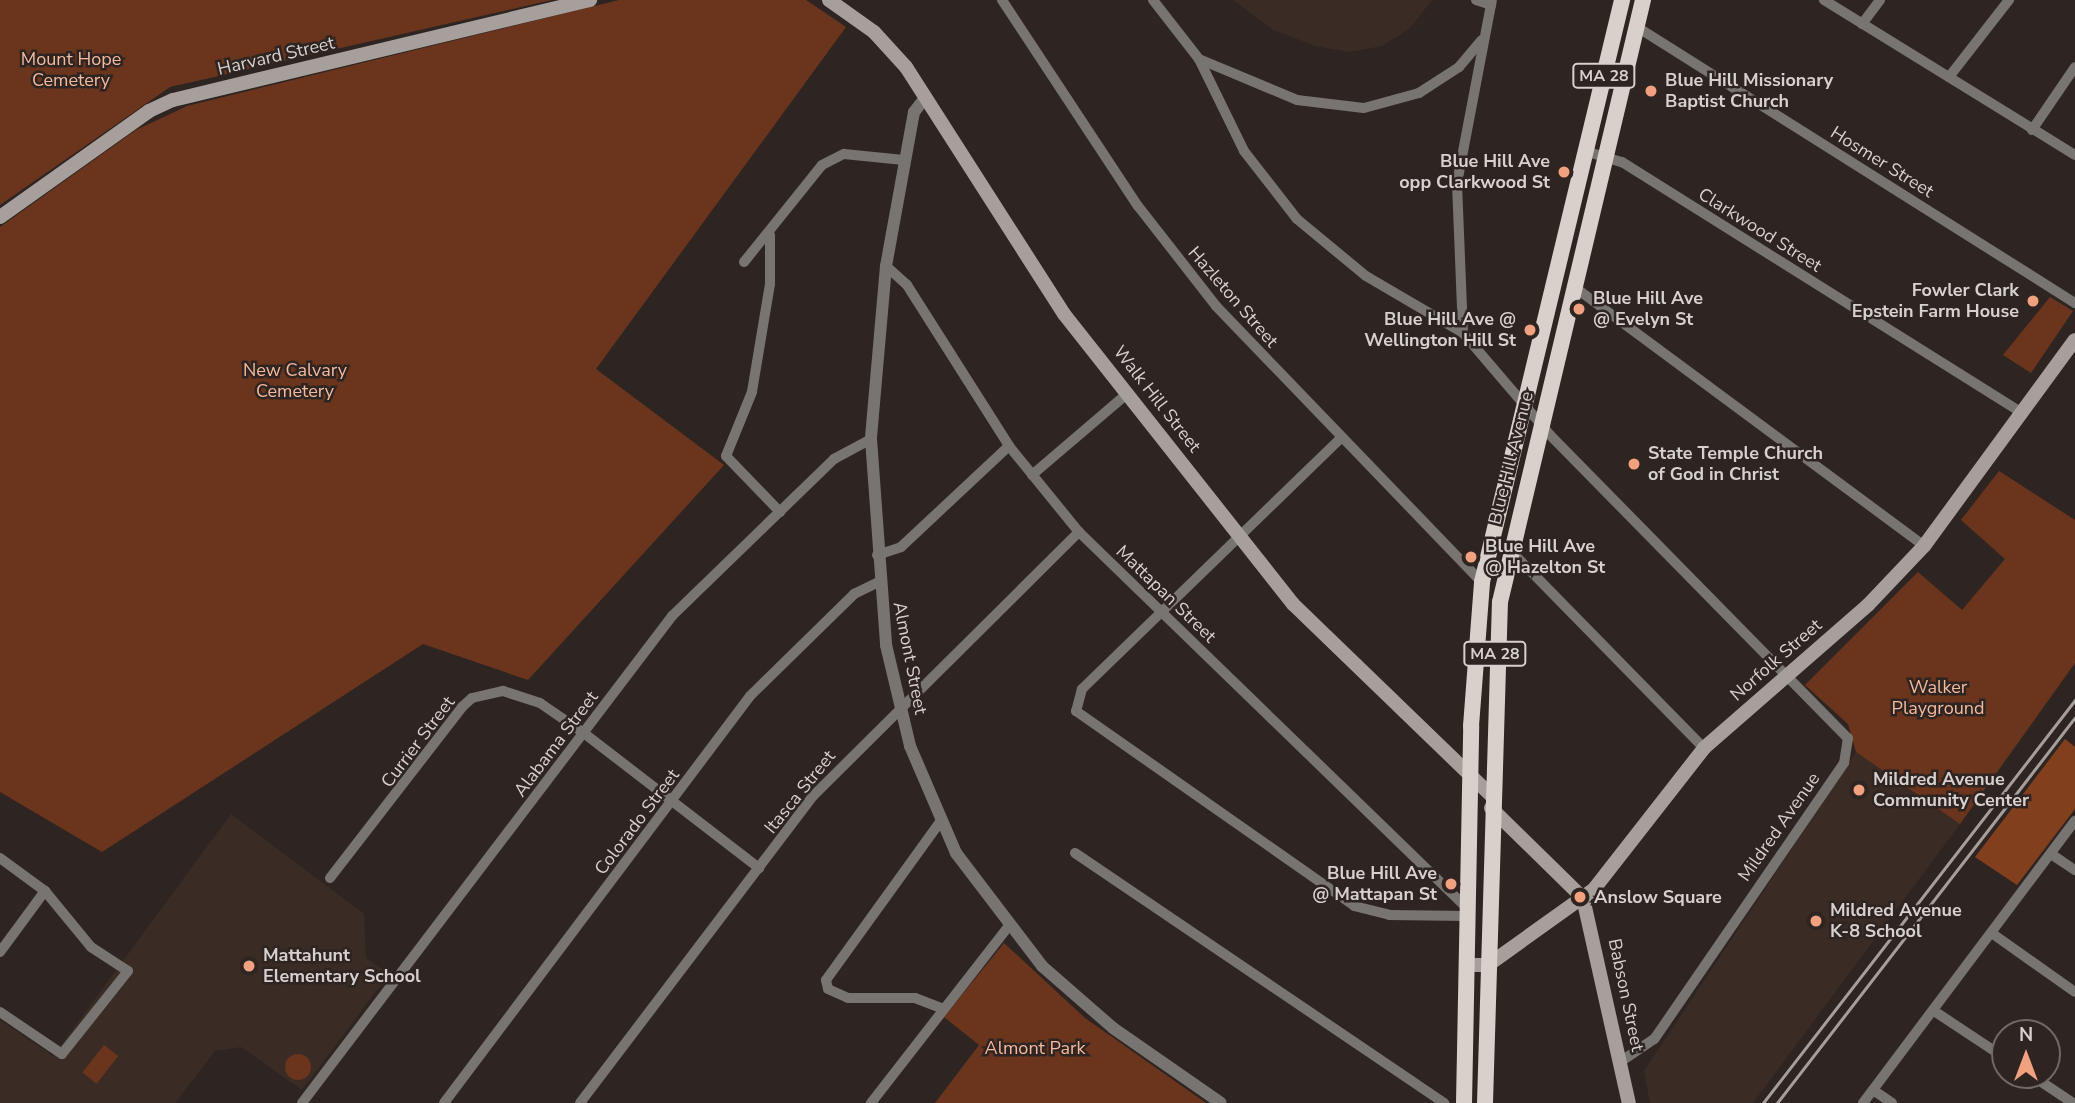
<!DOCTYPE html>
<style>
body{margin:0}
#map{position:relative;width:2075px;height:1103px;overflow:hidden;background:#2e2522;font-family:"Nunito Sans",sans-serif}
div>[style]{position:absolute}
.built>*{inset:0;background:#3a2c25}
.green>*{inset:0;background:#6a351c;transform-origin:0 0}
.round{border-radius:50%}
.forest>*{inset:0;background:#823f1d}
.minor>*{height:10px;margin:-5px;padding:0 5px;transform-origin:5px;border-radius:5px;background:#787472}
.tertiary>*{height:12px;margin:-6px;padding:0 6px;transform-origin:6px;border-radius:6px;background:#787472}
.secondary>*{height:14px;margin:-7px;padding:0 7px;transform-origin:7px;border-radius:7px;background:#a69f9c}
.trunk>*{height:16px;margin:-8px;padding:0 8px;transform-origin:8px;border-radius:8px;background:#dad0cb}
.rail>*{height:2.5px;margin:-1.25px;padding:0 1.25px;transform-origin:1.25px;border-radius:1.25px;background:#a59f9c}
.dots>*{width:19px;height:19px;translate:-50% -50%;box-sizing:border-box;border:4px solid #2e2522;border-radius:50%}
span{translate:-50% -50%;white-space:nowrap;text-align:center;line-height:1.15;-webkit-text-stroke:5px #2e2522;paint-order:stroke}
.shield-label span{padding:2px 5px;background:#2e2522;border:2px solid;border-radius:5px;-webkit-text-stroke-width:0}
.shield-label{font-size:16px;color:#d6d0ce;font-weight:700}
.street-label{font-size:18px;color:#d6d0ce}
.park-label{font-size:18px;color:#f5b99d}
.poi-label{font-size:18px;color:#d6d0ce;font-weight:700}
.left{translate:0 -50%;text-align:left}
.right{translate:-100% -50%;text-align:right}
.north{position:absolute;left:1991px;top:1019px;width:70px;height:70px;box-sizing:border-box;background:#2e2522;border:2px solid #716967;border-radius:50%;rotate:0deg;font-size:19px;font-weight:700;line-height:28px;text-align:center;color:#d6d0ce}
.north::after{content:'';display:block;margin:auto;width:24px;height:32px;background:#f1a17d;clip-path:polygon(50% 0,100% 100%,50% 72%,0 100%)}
</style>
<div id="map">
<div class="built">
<div style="clip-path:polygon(1233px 0,1432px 0,1410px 28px,1382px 46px,1350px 52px,1315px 46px,1272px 29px)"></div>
<div style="clip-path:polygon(1856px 752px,1960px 824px,1753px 1103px,1650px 1103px,1644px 1071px)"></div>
<div style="clip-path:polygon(231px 814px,364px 914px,366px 958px,389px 974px,302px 1090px,241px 1047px,215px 1051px,175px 1103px,0 1103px,0 1020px,53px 1056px)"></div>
</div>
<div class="green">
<div style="clip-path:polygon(0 0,552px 0,170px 87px,0 205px)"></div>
<div style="clip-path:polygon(619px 0,806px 0,846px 27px,596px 369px,724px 465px,528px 680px,423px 644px,102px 852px,0 792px,0 227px,136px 130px,187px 106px)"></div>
<div style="clip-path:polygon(2050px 297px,2073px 311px,2031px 373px,2003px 355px)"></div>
<div style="clip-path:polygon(1999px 471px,2075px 520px,2075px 663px,1960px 824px,1856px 752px,1848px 724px,1805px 685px,1918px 572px,1962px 610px,2005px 559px,1961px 520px)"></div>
<div style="clip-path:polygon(1004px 943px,1085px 1018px,1206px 1103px,935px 1103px,979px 1045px,944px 1017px)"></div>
<div style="left:104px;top:1045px;width:18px;height:35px;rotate:38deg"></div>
<div class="round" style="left:285px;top:1054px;width:26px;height:26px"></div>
</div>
<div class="forest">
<div style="clip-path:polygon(2065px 739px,2075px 747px,2075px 809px,2017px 885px,1975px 857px)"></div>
</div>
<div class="minor">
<div style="left:1002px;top:0;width:247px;rotate:56.6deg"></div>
<div style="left:1138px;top:206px;width:127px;rotate:52deg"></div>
<div style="left:1216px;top:306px;width:383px;rotate:46.1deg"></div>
<div style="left:1153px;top:0;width:75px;rotate:52.1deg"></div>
<div style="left:1199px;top:59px;width:102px;rotate:63.9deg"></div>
<div style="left:1244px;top:151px;width:86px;rotate:52.1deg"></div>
<div style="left:1297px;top:219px;width:89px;rotate:39.6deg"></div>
<div style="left:1366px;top:276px;width:113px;rotate:30.4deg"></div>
<div style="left:1463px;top:333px;width:134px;rotate:49.5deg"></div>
<div style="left:1550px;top:435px;width:425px;rotate:45.5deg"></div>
<div style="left:1848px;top:738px;width:25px;rotate:99deg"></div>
<div style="left:1844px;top:763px;width:335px;rotate:124.5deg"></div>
<div style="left:1654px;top:1039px;width:41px;rotate:145.9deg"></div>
<div style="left:1476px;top:0;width:16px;rotate:18deg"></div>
<div style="left:1824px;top:0;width:295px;rotate:31.7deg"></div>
<div style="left:1862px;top:24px;width:30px;rotate:-53deg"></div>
<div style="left:1637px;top:27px;width:518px;rotate:32.22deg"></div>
<div style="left:1199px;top:59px;width:106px;rotate:22.7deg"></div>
<div style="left:1297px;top:100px;width:67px;rotate:6.8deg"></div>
<div style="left:1364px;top:108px;width:57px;rotate:-15.3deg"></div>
<div style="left:1419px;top:93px;width:48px;rotate:-33deg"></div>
<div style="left:1459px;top:67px;width:35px;rotate:-50deg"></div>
<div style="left:1949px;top:77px;width:98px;rotate:-52.1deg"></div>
<div style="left:2032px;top:130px;width:76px;rotate:-55.7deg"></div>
<div style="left:1585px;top:151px;width:39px;rotate:17deg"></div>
<div style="left:1622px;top:162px;width:472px;rotate:32.1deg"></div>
<div style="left:770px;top:235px;width:49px;rotate:90deg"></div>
<div style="left:770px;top:284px;width:109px;rotate:99.5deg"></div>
<div style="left:752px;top:392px;width:69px;rotate:112.1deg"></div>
<div style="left:726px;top:456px;width:78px;rotate:46deg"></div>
<div style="left:744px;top:262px;width:124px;rotate:-51.2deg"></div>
<div style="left:822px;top:165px;width:25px;rotate:-27deg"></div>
<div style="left:844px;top:154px;width:60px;rotate:5.7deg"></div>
<div style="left:886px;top:266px;width:28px;rotate:42deg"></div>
<div style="left:907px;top:285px;width:191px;rotate:57.6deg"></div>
<div style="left:1009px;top:446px;width:111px;rotate:50.9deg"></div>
<div style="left:1079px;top:532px;width:540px;rotate:44.1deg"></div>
<div style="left:1573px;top:286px;width:437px;rotate:36.5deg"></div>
<div style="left:1463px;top:333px;width:150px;rotate:-92.3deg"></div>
<div style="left:1457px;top:183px;width:186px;rotate:-79.2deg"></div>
<div style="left:1341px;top:438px;width:361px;rotate:135.9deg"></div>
<div style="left:1082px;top:689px;width:23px;rotate:105deg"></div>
<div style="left:1076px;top:711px;width:340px;rotate:35deg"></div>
<div style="left:1354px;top:906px;width:36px;rotate:14deg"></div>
<div style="left:1389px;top:915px;width:78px;rotate:0.7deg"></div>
<div style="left:1032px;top:475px;width:126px;rotate:-40.5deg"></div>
<div style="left:1511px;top:551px;width:276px;rotate:45.6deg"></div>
<div style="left:877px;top:555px;width:25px;rotate:-18deg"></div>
<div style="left:901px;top:547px;width:148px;rotate:-43.1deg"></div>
<div style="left:940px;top:822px;width:195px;rotate:125.8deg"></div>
<div style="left:826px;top:980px;width:9px;rotate:77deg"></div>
<div style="left:828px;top:989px;width:22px;rotate:24deg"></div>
<div style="left:848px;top:998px;width:67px"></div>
<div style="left:915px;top:998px;width:30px;rotate:21deg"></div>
<div style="left:1075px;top:853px;width:446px;rotate:34.1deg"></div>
<div style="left:2051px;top:854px;width:29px;rotate:34deg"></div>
<div style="left:0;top:858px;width:56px;rotate:36.3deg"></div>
<div style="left:45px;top:891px;width:72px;rotate:50.6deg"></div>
<div style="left:91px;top:947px;width:44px;rotate:33deg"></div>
<div style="left:128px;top:971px;width:106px;rotate:128.5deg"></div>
<div style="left:62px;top:1054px;width:75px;rotate:-145.9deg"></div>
<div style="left:330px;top:878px;width:216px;rotate:-52.3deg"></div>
<div style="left:462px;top:707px;width:13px;rotate:-42deg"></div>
<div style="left:472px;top:698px;width:32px;rotate:-13deg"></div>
<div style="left:503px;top:691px;width:39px;rotate:18deg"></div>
<div style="left:540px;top:703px;width:55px;rotate:34.6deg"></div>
<div style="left:585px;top:734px;width:220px;rotate:37.6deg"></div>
<div style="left:1993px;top:934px;width:100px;rotate:35.3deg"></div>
<div style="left:0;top:952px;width:76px;rotate:-53.6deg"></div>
<div style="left:1934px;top:1011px;width:85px;rotate:33.5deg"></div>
<div style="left:2031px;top:1075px;width:50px;rotate:33.7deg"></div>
<div style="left:1873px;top:1090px;width:23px;rotate:34deg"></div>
<div style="left:302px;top:1103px;width:612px;rotate:-52.77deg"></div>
<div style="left:672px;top:616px;width:226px;rotate:-44.1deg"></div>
<div style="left:834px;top:459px;width:42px;rotate:-28.4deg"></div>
<div style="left:444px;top:1103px;width:509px;rotate:-53.06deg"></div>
<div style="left:750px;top:696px;width:146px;rotate:-44.4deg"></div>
<div style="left:854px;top:594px;width:28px;rotate:-26deg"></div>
<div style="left:580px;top:1103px;width:385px;rotate:-52.8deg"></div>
<div style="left:813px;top:796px;width:375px;rotate:-44.8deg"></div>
<div style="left:871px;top:1103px;width:223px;rotate:-52.1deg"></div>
<div style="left:1863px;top:1103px;width:353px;rotate:-53.1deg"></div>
</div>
<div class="tertiary">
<div style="left:925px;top:98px;width:18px;rotate:128deg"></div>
<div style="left:914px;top:112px;width:157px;rotate:100.3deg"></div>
<div style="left:886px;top:266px;width:174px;rotate:95deg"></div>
<div style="left:871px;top:439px;width:207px;rotate:85.8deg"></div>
<div style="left:886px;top:645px;width:104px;rotate:76.6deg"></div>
<div style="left:910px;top:746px;width:116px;rotate:66.7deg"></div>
<div style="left:956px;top:853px;width:142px;rotate:52.7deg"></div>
<div style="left:1042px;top:966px;width:94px;rotate:41.1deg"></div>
<div style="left:1113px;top:1028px;width:131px;rotate:34.8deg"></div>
</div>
<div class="secondary">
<div style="left:829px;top:0;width:55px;rotate:35.4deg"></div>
<div style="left:874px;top:32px;width:47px;rotate:47.6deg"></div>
<div style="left:906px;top:67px;width:293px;rotate:57.4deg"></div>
<div style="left:1064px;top:314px;width:370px;rotate:51.7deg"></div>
<div style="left:1293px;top:604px;width:277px;rotate:44deg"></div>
<div style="left:0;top:217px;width:183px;rotate:-35.4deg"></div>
<div style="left:149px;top:111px;width:26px;rotate:-25deg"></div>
<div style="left:173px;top:100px;width:429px;rotate:-13.5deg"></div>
<div style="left:1491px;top:808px;width:129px;rotate:44.4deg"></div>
<div style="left:1583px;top:898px;width:210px;rotate:77.4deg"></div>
<div style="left:1466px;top:965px;width:22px"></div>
<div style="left:1488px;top:965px;width:130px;rotate:-35.6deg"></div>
<div style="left:1594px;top:889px;width:179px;rotate:-52deg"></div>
<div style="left:1704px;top:748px;width:218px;rotate:-41.1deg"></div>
<div style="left:1868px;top:605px;width:81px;rotate:-46.5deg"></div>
<div style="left:1924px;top:546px;width:255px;rotate:-53.8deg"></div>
</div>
<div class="trunk">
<div style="left:1464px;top:1103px;width:377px;rotate:-88.9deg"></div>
<div style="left:1471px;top:726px;width:144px;rotate:-85.6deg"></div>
<div style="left:1482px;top:582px;width:599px;rotate:-76.47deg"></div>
<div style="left:1485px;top:1103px;width:501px;rotate:-88.29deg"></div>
<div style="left:1500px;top:602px;width:619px;rotate:-76.64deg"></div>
</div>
<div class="rail">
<div style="left:1763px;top:1103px;width:510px;rotate:-52.25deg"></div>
<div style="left:1777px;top:1103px;width:487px;rotate:-52.3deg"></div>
</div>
<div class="dots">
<div style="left:1651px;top:91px;background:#f1a17d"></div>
<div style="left:1564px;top:172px;background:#f1a17d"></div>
<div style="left:2033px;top:301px;background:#f1a17d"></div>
<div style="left:1579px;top:309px;background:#f1a17d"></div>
<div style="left:1530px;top:330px;background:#f1a17d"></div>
<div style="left:1634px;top:464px;background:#f1a17d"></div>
<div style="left:1471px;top:557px;background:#f1a17d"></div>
<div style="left:1859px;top:790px;background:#f1a17d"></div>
<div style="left:1451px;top:884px;background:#f1a17d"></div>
<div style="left:1580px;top:897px;background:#f1a17d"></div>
<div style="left:1816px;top:921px;background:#f1a17d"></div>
<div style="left:249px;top:966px;background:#f1a17d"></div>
</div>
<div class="shield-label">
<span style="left:1604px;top:76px">MA 28</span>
<span style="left:1495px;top:654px">MA 28</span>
</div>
<div class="street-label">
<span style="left:276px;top:56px;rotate:-13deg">Harvard Street</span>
<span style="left:1882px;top:162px;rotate:32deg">Hosmer Street</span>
<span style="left:1760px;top:230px;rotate:32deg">Clarkwood Street</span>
<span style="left:1233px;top:297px;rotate:49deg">Hazleton Street</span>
<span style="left:1157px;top:399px;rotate:52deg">Walk Hill Street</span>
<span style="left:1511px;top:458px;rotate:-76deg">Blue Hill Avenue</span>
<span style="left:1166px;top:594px;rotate:44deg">Mattapan Street</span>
<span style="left:910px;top:658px;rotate:79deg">Almont Street</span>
<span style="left:1776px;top:660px;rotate:-41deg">Norfolk Street</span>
<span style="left:418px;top:742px;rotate:-53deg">Currier Street</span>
<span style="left:556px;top:744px;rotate:-53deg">Alabama Street</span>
<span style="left:800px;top:792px;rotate:-51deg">Itasca Street</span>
<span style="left:637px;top:822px;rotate:-53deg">Colorado Street</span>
<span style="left:1779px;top:827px;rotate:-55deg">Mildred Avenue</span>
<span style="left:1626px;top:995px;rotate:78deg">Babson Street</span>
</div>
<div class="park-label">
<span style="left:71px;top:70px">Mount Hope<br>Cemetery</span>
<span style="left:295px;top:381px">New Calvary<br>Cemetery</span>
<span style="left:1938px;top:698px">Walker<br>Playground</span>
<span style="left:1035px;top:1048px">Almont Park</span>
</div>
<div class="poi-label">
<span class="left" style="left:1665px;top:91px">Blue Hill Missionary<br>Baptist Church</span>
<span class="right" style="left:1550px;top:172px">Blue Hill Ave<br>opp Clarkwood St</span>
<span class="right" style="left:2019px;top:301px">Fowler Clark<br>Epstein Farm House</span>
<span class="left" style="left:1593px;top:309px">Blue Hill Ave<br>@ Evelyn St</span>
<span class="right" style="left:1516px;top:330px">Blue Hill Ave @<br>Wellington Hill St</span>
<span class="left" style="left:1648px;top:464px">State Temple Church<br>of God in Christ</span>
<span class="left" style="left:1485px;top:557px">Blue Hill Ave<br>@ Hazelton St</span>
<span class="left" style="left:1873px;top:790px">Mildred Avenue<br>Community Center</span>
<span class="right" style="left:1437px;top:884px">Blue Hill Ave<br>@ Mattapan St</span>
<span class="left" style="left:1594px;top:897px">Anslow Square</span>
<span class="left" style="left:1830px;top:921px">Mildred Avenue<br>K-8 School</span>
<span class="left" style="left:263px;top:966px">Mattahunt<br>Elementary School</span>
</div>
<div class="north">N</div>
</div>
